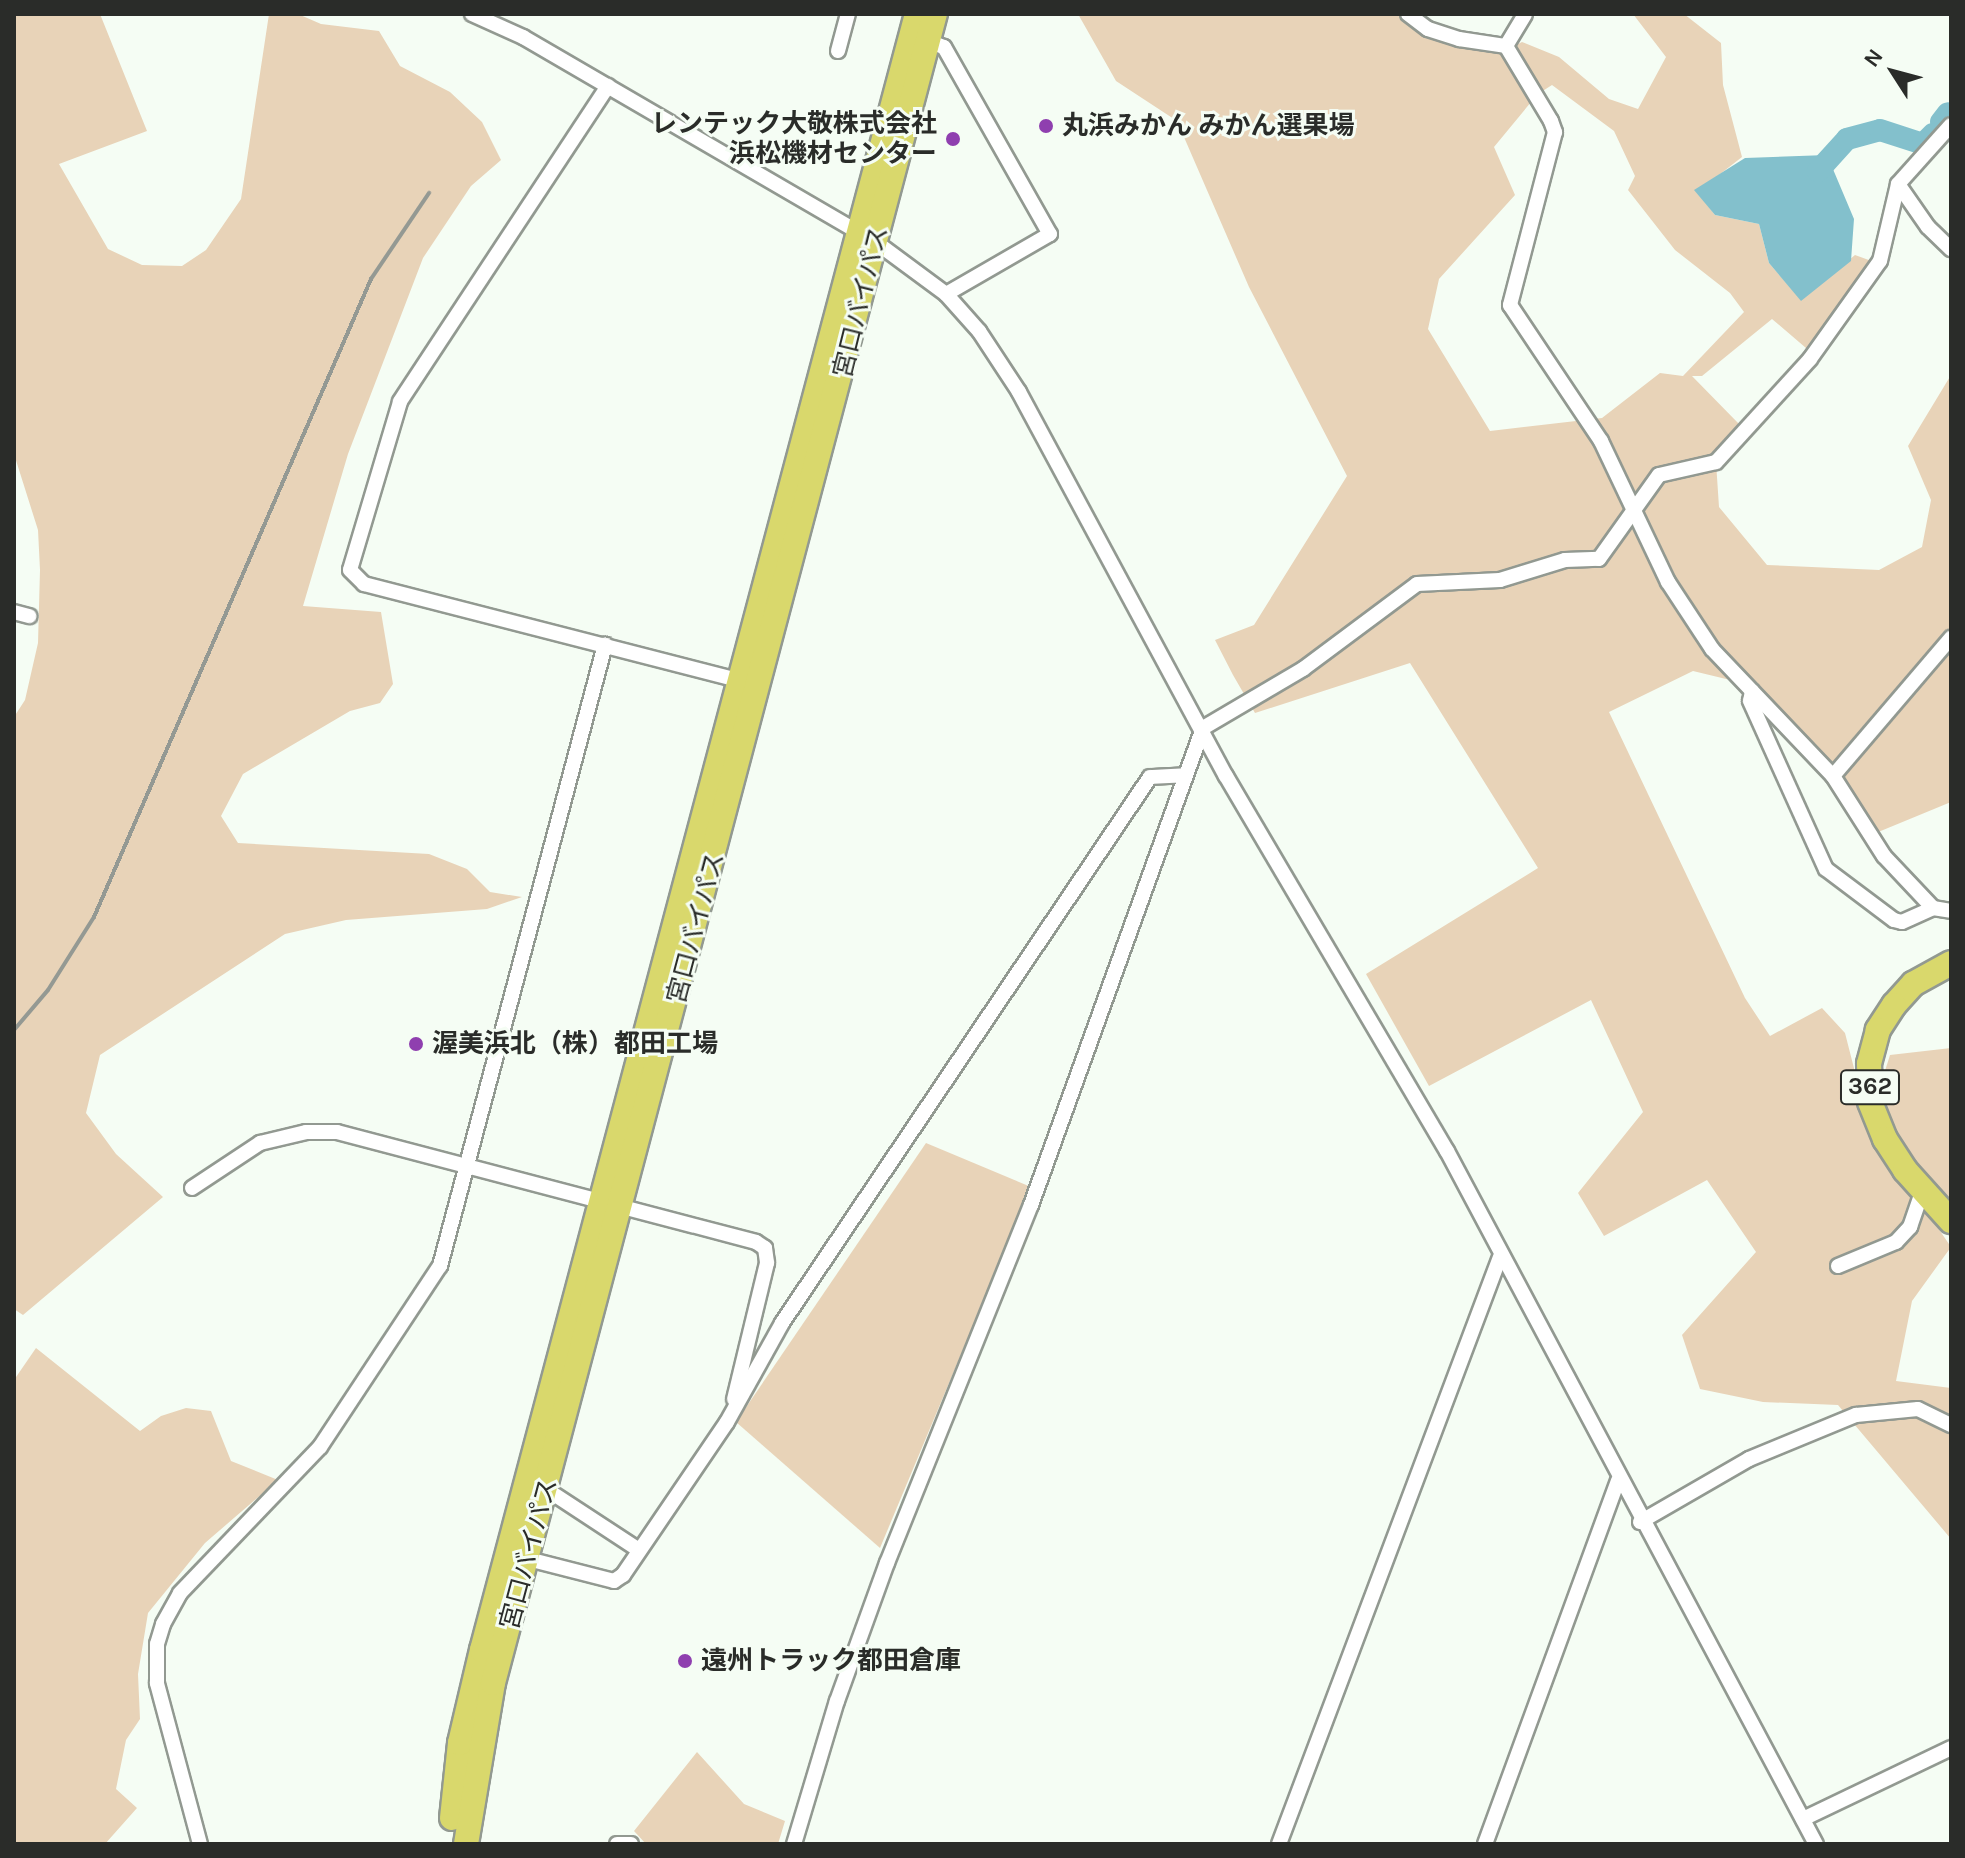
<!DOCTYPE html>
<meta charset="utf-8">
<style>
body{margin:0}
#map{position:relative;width:1965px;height:1858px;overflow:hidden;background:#f5fdf4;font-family:Karla,"Noto Sans JP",sans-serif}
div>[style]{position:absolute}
.green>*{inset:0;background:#e8d3b8}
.water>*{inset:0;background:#83c0cc}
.river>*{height:22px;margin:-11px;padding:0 11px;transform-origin:11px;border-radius:11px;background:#83c0cc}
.roads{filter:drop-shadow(2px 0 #929991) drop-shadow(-2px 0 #929991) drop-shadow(0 2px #929991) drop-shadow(0 -2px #929991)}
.street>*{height:14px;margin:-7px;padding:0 7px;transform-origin:7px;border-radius:7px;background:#fff}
.highway>*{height:24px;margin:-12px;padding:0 12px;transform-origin:12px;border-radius:12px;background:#d9d86c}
.rail>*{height:4px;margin:-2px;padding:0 2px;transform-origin:2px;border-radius:2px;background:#949993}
.dots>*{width:22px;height:22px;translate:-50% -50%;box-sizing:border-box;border:4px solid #f5fdf4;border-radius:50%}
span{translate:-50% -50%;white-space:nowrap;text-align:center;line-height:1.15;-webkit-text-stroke:6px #f5fdf4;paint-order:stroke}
.shield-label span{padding:2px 6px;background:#f5fdf4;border:2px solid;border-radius:6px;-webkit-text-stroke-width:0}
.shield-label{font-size:24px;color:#2a2c29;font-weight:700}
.poi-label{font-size:26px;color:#2a2c29;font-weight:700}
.right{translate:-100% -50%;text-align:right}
.left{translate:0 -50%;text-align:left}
.street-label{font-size:26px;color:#2a2c29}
.frame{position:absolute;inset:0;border:16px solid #2a2c29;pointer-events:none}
.north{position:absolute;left:1853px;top:32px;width:80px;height:80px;-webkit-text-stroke:6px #f5fdf4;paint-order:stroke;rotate:306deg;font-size:22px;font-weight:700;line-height:32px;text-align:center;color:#2a2c29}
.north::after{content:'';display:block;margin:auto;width:28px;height:36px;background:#2a2c29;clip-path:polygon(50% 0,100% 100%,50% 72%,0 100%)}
</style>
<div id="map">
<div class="green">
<div style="clip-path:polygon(14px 14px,100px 14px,147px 131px,59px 164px,108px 249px,142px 265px,182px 266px,206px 250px,241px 199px,269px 14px,298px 14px,321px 24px,379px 31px,400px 66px,450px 92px,482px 122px,501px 160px,471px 186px,423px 258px,348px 454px,303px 606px,381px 612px,393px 684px,380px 703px,350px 711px,243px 774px,221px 816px,238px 843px,429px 854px,467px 869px,490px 892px,522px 897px,487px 909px,346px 920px,285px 934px,100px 1055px,86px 1113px,116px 1154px,163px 1197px,23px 1315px,14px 1309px,14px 717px,25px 700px,38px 643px,40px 570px,38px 530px,14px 454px)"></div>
<div style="clip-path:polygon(1078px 14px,1407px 14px,1412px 20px,1506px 46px,1536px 96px,1494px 147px,1515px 195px,1439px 279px,1428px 329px,1490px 431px,1602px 418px,1660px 373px,1683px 376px,1744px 312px,1730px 293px,1675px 250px,1628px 190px,1635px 176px,1614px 131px,1552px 85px,1538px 94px,1512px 47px,1522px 42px,1559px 57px,1609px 99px,1638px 109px,1666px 57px,1633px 14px,1684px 14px,1721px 43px,1723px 85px,1742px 157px,1697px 192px,1715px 215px,1759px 224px,1769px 263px,1801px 300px,1855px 255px,1877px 263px,1813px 354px,1772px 319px,1702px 376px,1692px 376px,1739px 424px,1716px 462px,1719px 507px,1767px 565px,1879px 570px,1922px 547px,1931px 500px,1908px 446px,1951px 375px,1951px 802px,1871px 835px,1755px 686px,1693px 671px,1609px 712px,1745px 998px,1770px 1036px,1822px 1008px,1845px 1033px,1869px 1127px,1951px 1247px,1912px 1301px,1896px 1381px,1951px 1388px,1951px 1539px,1838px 1405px,1763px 1402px,1700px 1389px,1682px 1335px,1756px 1252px,1707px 1180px,1604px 1236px,1578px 1193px,1643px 1112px,1591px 1000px,1429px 1086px,1366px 974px,1538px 868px,1410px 663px,1255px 713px,1233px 675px,1215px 640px,1254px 625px,1347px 476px,1249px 287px,1177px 121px,1116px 81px)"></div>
<div style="clip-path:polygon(1951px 1048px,1951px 1206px,1896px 1140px,1878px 1093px,1890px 1055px)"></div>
<div style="clip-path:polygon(926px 1143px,1031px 1187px,880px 1548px,736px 1422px)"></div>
<div style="clip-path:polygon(36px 1348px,140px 1431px,161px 1416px,186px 1408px,211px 1411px,231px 1461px,278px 1480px,205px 1543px,148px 1613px,138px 1674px,140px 1719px,126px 1740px,116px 1789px,137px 1808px,105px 1844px,14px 1844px,14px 1380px)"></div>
<div style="clip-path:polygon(697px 1752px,744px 1804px,785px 1821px,778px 1844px,646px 1844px,634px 1831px)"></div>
</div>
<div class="water">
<div style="clip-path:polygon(1827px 155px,1854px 219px,1851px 261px,1801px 301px,1769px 263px,1759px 224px,1715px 215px,1694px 190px,1745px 158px)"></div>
</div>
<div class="river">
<div style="left:1941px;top:122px;width:11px;rotate:-52deg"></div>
<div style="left:1818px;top:171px;width:43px;rotate:-47.8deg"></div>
<div style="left:1847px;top:139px;width:34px;rotate:-15deg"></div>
<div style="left:1880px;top:130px;width:45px;rotate:18deg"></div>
<div style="left:1923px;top:144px;width:14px;rotate:-45deg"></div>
</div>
<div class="roads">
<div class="street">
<div style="left:472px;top:14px;width:56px;rotate:24.3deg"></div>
<div style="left:523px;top:37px;width:410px;rotate:30.2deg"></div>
<div style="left:877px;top:243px;width:86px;rotate:36.5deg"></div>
<div style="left:946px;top:294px;width:50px;rotate:48.3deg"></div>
<div style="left:979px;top:331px;width:73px;rotate:56.7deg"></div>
<div style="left:1019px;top:392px;width:436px;rotate:61.7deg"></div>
<div style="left:1226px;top:776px;width:435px;rotate:59.5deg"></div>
<div style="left:1447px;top:1151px;width:785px;rotate:61.97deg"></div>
<div style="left:1408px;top:14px;width:25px;rotate:37deg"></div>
<div style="left:1428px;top:29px;width:33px;rotate:18deg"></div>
<div style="left:1459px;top:39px;width:48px;rotate:8.5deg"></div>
<div style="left:1506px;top:46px;width:87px;rotate:59deg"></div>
<div style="left:1551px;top:121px;width:12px;rotate:70deg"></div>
<div style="left:1555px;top:132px;width:179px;rotate:104.6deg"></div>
<div style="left:1510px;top:305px;width:164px;rotate:56.2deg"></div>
<div style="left:1601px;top:441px;width:156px;rotate:64.6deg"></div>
<div style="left:1668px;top:582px;width:80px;rotate:56.7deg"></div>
<div style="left:1712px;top:649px;width:175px;rotate:46.4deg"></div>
<div style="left:1833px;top:776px;width:95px;rotate:57.5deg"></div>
<div style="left:1884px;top:856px;width:71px;rotate:46.7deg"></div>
<div style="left:1933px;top:908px;width:18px;rotate:9deg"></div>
<div style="left:928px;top:41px;width:17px;rotate:21deg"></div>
<div style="left:944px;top:47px;width:215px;rotate:60.5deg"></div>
<div style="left:1050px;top:234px;width:120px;rotate:150deg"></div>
<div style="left:1506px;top:46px;width:37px;rotate:-59deg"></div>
<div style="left:838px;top:51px;width:38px;rotate:-75deg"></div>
<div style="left:608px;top:86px;width:378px;rotate:123.4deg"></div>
<div style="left:400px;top:402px;width:175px;rotate:106.6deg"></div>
<div style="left:350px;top:570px;width:20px;rotate:45deg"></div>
<div style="left:364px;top:584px;width:387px;rotate:14.4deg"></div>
<div style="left:1898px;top:184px;width:52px;rotate:55.1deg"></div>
<div style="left:1928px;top:227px;width:32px;rotate:44deg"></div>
<div style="left:14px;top:612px;width:16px;rotate:15deg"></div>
<div style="left:1752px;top:691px;width:10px;rotate:101deg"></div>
<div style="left:1750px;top:701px;width:184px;rotate:65.7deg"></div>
<div style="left:1826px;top:869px;width:85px;rotate:36.9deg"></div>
<div style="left:1894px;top:920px;width:8px;rotate:14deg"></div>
<div style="left:1902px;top:922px;width:34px;rotate:-24deg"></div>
<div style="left:1833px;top:776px;width:182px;rotate:-49.5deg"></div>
<div style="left:192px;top:1188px;width:82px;rotate:-33.5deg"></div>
<div style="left:260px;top:1143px;width:47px;rotate:-13.4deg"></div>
<div style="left:306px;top:1132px;width:31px"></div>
<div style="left:337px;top:1132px;width:433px;rotate:14.7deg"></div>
<div style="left:756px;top:1242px;width:11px;rotate:34deg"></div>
<div style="left:765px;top:1248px;width:15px;rotate:82deg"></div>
<div style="left:767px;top:1263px;width:140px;rotate:103.6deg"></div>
<div style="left:1838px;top:1266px;width:63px;rotate:-22.5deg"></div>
<div style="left:1896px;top:1242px;width:21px;rotate:-47deg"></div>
<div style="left:1910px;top:1227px;width:39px;rotate:-71deg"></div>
<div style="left:546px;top:1489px;width:111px;rotate:33.3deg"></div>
<div style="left:1640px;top:1522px;width:126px;rotate:-30deg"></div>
<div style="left:1749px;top:1459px;width:116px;rotate:-22.4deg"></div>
<div style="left:1856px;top:1415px;width:62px;rotate:-5.5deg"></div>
<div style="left:1918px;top:1409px;width:37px;rotate:26deg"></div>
<div style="left:528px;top:1559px;width:89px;rotate:14.3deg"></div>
<div style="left:614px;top:1581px;width:11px;rotate:-34deg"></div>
<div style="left:623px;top:1575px;width:185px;rotate:-55.8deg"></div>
<div style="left:727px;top:1422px;width:113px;rotate:-60.9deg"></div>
<div style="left:782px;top:1323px;width:658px;rotate:-56.02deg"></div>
<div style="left:1150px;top:777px;width:33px;rotate:-3deg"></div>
<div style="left:1803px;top:1819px;width:164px;rotate:-25.6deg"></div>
<div style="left:200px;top:1844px;width:167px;rotate:-105deg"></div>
<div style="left:157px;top:1683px;width:39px;rotate:-90deg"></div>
<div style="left:157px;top:1644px;width:21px;rotate:-73deg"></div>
<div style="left:163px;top:1624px;width:35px;rotate:-61deg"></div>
<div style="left:180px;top:1593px;width:202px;rotate:-46.2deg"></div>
<div style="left:320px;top:1447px;width:217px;rotate:-56.5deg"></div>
<div style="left:440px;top:1266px;width:643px;rotate:-75.12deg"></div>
<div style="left:617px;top:1844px;width:14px"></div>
<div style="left:794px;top:1844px;width:149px;rotate:-73.3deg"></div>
<div style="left:837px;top:1701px;width:147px;rotate:-70.1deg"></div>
<div style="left:887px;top:1563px;width:386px;rotate:-68.1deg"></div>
<div style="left:1031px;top:1205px;width:507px;rotate:-70.17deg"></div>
<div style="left:1203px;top:728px;width:116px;rotate:-30.5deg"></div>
<div style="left:1303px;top:669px;width:142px;rotate:-36.7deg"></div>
<div style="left:1417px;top:584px;width:83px;rotate:-2.8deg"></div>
<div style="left:1500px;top:580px;width:68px;rotate:-17.1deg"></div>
<div style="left:1565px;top:560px;width:34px;rotate:-2deg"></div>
<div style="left:1599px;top:559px;width:103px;rotate:-54.5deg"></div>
<div style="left:1659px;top:475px;width:58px;rotate:-12.8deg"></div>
<div style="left:1716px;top:462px;width:139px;rotate:-47.6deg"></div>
<div style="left:1810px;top:359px;width:120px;rotate:-54.5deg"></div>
<div style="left:1880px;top:261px;width:79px;rotate:-76.8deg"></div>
<div style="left:1898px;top:184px;width:79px;rotate:-48.1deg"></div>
<div style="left:1279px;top:1844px;width:627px;rotate:-69.37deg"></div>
<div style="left:1485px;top:1844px;width:387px;rotate:-69.9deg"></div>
</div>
<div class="highway">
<div style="left:1951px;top:963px;width:43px;rotate:151.1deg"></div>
<div style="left:1913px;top:984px;width:28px;rotate:132deg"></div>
<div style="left:1894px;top:1005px;width:30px;rotate:123deg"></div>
<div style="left:1878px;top:1030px;width:35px;rotate:105deg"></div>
<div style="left:1869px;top:1064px;width:38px;rotate:88deg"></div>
<div style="left:1870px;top:1102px;width:40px;rotate:68deg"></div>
<div style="left:1885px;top:1139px;width:37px;rotate:57deg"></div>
<div style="left:1905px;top:1170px;width:69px;rotate:48deg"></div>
<div style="left:452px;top:1818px;width:75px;rotate:-83.9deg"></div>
<div style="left:460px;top:1743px;width:96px;rotate:-76.7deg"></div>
<div style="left:482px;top:1650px;width:1693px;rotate:-75.11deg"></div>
<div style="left:466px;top:1844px;width:163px;rotate:-80.5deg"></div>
<div style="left:493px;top:1683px;width:1727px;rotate:-75.17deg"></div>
</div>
</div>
<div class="rail">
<div style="left:14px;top:1030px;width:52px;rotate:-49.6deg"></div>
<div style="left:48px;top:990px;width:86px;rotate:-57.8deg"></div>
<div style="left:94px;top:917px;width:696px;rotate:-66.53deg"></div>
<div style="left:371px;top:279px;width:104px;rotate:-56deg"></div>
</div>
<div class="dots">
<div style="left:1046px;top:126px;background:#8f3faf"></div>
<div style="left:953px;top:139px;background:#8f3faf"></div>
<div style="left:416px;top:1044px;background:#8f3faf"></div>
<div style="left:685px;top:1661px;background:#8f3faf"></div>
</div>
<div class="shield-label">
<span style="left:1870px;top:1087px">362</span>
</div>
<div class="poi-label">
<span class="right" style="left:937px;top:139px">レンテック大敬株式会社<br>浜松機材センター</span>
<span class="left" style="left:1062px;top:126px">丸浜みかん みかん選果場</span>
<span class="left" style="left:432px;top:1044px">渥美浜北（株）都田工場</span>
<span class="left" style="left:701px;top:1661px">遠州トラック都田倉庫</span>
</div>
<div class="street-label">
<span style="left:861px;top:302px;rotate:-76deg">宮口バイパス</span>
<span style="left:696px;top:928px;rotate:-75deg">宮口バイパス</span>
<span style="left:529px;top:1554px;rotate:-75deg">宮口バイパス</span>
</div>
<div class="frame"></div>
<div class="north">N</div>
</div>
